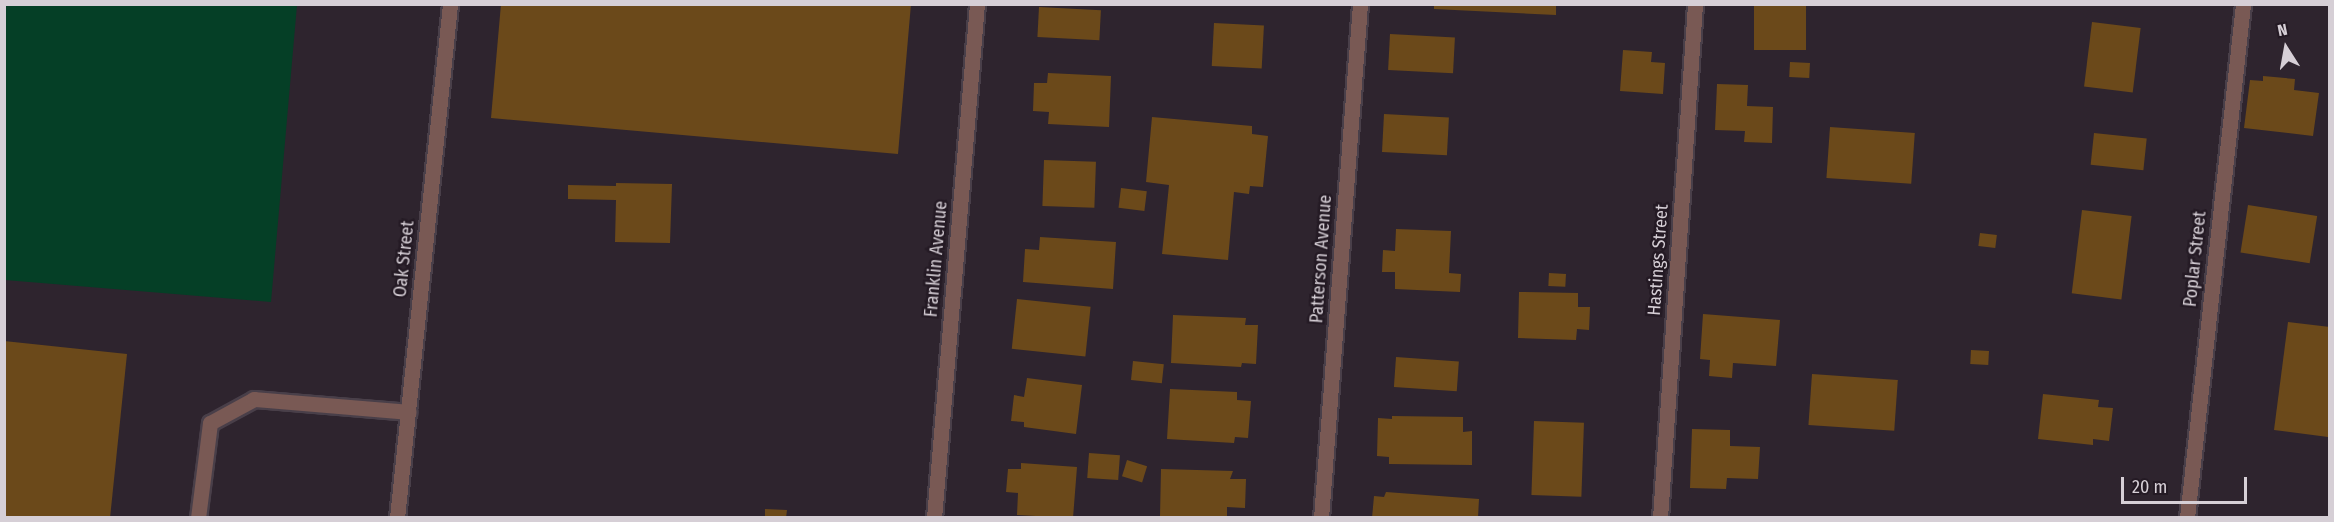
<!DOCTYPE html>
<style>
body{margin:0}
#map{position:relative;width:2334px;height:522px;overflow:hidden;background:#2e242e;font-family:"Fira Sans Condensed",sans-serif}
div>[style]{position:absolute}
.green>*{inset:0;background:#053f26}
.building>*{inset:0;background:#6b491a;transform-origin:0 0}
.roads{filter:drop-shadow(2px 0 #493f49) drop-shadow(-2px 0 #493f49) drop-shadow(0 2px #493f49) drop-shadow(0 -2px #493f49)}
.lane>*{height:15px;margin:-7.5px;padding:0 7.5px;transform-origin:7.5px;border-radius:7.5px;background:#795954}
.street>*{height:15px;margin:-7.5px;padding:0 7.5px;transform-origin:7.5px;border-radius:7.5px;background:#795954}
span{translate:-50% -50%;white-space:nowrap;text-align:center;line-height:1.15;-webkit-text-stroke:5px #241a24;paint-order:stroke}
.street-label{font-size:18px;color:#d6cfd6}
.frame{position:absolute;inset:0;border:6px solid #d6cfd6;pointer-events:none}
.north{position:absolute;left:2256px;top:18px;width:60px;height:60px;-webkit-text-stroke:4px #241a24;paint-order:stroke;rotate:349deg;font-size:16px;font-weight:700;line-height:24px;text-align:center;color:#d6cfd6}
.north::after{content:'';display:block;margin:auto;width:21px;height:27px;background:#d6cfd6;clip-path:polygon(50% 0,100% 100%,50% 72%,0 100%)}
.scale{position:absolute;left:2121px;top:477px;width:126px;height:27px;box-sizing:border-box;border:3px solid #d6cfd6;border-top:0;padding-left:8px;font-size:18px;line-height:21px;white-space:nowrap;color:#d6cfd6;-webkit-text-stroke:4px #241a24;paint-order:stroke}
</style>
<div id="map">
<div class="green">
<div style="clip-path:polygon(4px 5px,297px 5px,271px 302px,5px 280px)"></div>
</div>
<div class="building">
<div style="clip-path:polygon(501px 4px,911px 4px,898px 154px,491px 118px)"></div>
<div style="clip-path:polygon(1434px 4px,1556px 4px,1556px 15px,1434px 9px)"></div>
<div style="left:1754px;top:4px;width:52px;height:46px"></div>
<div style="left:1039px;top:7px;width:62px;height:30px;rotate:3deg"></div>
<div style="left:2092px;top:22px;width:49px;height:65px;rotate:7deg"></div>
<div style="left:1214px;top:23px;width:50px;height:43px;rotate:3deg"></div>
<div style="left:1390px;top:34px;width:65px;height:36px;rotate:3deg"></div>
<div style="clip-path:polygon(1623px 50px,1652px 52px,1651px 62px,1665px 63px,1663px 94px,1620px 91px)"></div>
<div style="left:1790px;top:62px;width:20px;height:15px;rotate:3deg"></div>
<div style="clip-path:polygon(1048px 73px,1111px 76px,1109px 127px,1048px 124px,1049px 112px,1033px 111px,1034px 83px,1047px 83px)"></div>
<div style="clip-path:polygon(2263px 76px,2295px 79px,2294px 90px,2319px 93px,2313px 136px,2244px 128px,2250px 80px,2263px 81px)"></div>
<div style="clip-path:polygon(1717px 84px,1748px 85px,1747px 106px,1773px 107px,1772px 143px,1744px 142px,1745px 131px,1715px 130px)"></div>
<div style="left:1384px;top:114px;width:65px;height:38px;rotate:3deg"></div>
<div style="clip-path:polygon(1152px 117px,1252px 126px,1252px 134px,1268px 136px,1263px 187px,1250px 186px,1249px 194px,1234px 192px,1228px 260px,1162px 254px,1169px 185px,1146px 182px)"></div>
<div style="left:1830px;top:127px;width:85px;height:51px;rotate:4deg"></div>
<div style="left:2094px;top:133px;width:53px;height:32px;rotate:6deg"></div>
<div style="left:1044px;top:160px;width:52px;height:46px;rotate:2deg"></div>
<div style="clip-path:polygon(616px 183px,672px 184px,670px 243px,615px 242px,616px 200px,568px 199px,568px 185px,616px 186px)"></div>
<div style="left:1121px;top:188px;width:26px;height:20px;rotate:7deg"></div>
<div style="left:2248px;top:205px;width:70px;height:48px;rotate:9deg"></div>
<div style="left:2082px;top:210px;width:50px;height:84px;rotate:7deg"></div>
<div style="clip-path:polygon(1396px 229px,1451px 231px,1449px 273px,1461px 274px,1460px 292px,1395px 289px,1395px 272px,1382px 272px,1383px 250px,1395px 251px)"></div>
<div style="left:1980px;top:233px;width:17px;height:13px;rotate:7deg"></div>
<div style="clip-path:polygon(1040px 237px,1116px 242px,1113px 289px,1023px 282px,1025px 249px,1039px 250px)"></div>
<div style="left:1549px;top:273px;width:17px;height:13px;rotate:3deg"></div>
<div style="clip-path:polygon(1519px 292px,1578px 293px,1578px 307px,1590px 307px,1589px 330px,1577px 329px,1576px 340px,1518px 338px)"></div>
<div style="left:1017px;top:299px;width:74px;height:50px;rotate:6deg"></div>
<div style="clip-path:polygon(1703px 314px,1780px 320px,1776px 366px,1733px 363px,1732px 378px,1709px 376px,1710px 360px,1700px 359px)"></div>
<div style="clip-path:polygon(1173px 315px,1246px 318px,1245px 325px,1258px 325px,1256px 364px,1242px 363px,1241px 367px,1171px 363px)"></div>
<div style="clip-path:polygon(2288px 322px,2330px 327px,2328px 437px,2274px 430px)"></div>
<div style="clip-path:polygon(4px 341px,127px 354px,110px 518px,4px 518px)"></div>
<div style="left:1971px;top:350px;width:18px;height:14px;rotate:3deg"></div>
<div style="left:1396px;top:357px;width:63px;height:30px;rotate:4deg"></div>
<div style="left:1133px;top:361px;width:31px;height:19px;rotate:6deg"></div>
<div style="left:1812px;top:374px;width:86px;height:51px;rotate:4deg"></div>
<div style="clip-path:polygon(1027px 378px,1082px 385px,1076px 434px,1024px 427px,1024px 422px,1011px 421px,1014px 395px,1024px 397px)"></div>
<div style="clip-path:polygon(1170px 389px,1237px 392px,1237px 400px,1251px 401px,1248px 438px,1235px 437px,1234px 443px,1167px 439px)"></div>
<div style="clip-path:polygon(2043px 394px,2099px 400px,2098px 407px,2113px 408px,2109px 441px,2093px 439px,2093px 445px,2038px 439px)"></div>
<div style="clip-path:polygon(1392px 416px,1463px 417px,1463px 432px,1472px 431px,1472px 465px,1389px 464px,1389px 457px,1377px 456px,1378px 418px,1392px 419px)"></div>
<div style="left:1534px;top:421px;width:50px;height:74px;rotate:2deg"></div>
<div style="clip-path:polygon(1692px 429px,1730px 430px,1730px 446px,1760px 447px,1758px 479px,1727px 478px,1726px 489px,1690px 488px)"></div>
<div style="left:1089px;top:453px;width:31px;height:25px;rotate:4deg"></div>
<div style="left:1127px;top:460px;width:21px;height:17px;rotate:17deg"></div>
<div style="clip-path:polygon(1021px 463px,1077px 467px,1073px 518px,1017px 515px,1018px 493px,1006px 492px,1008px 469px,1021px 469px)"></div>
<div style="clip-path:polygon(1161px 469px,1233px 471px,1230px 479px,1246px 479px,1245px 508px,1227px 507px,1227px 518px,1160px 516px)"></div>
<div style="clip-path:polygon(1386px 492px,1479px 499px,1478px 518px,1372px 518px,1374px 496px,1384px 497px)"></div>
<div style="clip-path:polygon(765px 509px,787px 510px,786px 518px,765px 518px)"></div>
</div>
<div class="roads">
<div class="lane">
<div style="left:198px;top:518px;width:96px;rotate:-82.8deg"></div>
<div style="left:210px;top:423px;width:50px;rotate:-28.6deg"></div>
<div style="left:254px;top:399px;width:155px;rotate:4.8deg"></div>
</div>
<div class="street">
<div style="left:397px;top:518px;width:517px;rotate:-84.11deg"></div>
<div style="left:934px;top:518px;width:516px;rotate:-85.22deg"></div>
<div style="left:1321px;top:518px;width:515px;rotate:-85.66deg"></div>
<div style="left:1660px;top:518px;width:515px;rotate:-86.1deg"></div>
<div style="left:2187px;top:518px;width:517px;rotate:-83.78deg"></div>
</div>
</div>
<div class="street-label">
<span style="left:404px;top:259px;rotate:-84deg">Oak Street</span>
<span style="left:936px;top:259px;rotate:-85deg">Franklin Avenue</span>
<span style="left:1321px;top:259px;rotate:-86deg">Patterson Avenue</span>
<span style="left:2195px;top:259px;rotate:-84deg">Poplar Street</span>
<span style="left:1658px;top:260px;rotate:-86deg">Hastings Street</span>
</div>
<div class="frame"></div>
<div class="north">N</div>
<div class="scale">20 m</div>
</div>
